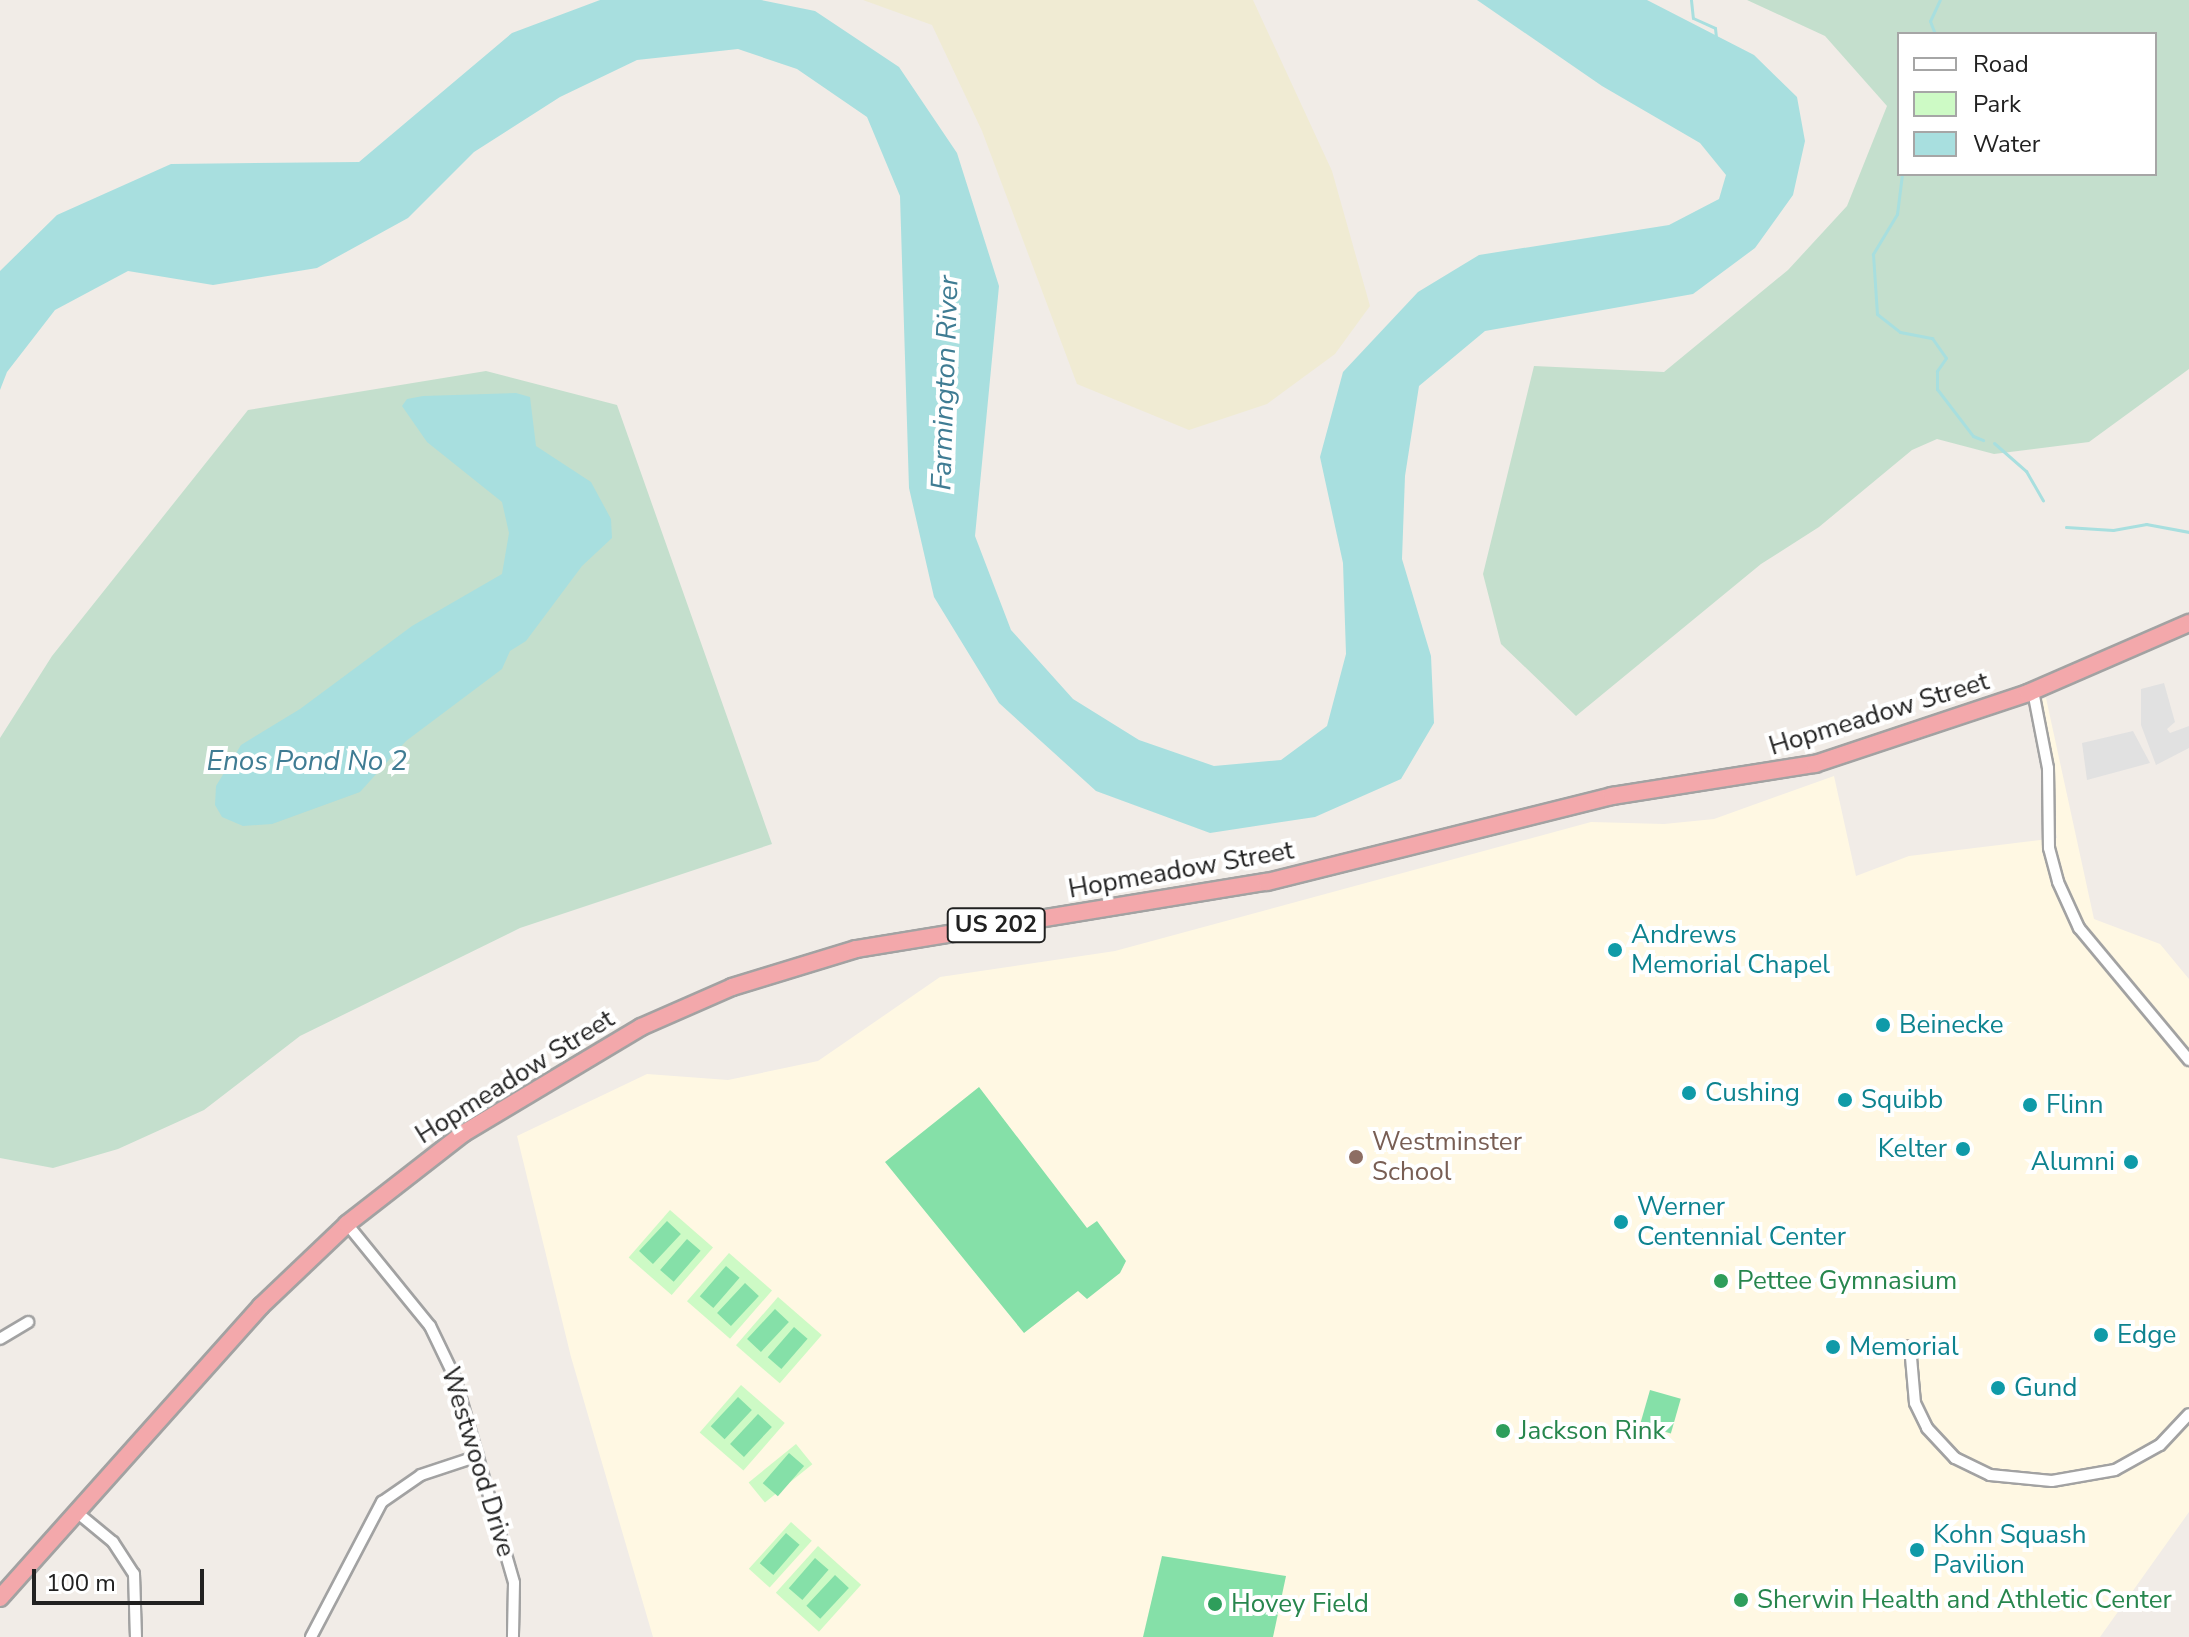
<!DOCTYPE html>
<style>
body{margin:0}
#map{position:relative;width:2189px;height:1637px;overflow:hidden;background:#f1ece7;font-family:"Nunito Sans",sans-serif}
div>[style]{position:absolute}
.education>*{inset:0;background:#fff8e3}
.farmland>*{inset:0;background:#f0ebd3}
.wetland>*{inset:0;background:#c4dfcd}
.park>*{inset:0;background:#cdfac5;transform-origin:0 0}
.pitch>*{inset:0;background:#85e0a8;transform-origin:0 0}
.parking>*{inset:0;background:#e1e1e1}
.water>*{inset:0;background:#a8dfdf}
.stream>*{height:3px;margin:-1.5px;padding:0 1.5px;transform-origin:1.5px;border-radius:1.5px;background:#a8dfdf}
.roads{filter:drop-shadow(2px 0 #a2a2a2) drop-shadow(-2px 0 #a2a2a2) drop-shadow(0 2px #a2a2a2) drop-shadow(0 -2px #a2a2a2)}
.minor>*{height:10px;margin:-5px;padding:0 5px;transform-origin:5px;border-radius:5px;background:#fff}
.trunk>*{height:16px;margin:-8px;padding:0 8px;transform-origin:8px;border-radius:8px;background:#f3a8ab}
.dots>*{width:22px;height:22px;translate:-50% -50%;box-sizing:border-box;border:4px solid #fff;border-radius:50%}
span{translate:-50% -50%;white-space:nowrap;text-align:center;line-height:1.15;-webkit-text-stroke:8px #fff;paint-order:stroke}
.shield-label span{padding:2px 6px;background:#fff;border:2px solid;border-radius:6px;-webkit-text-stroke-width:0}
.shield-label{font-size:24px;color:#212121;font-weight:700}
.street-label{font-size:26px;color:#212121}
.culture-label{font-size:26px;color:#0d838f}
.left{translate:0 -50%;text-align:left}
.right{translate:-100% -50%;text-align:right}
.education-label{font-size:26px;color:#785e54}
.leisure-label{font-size:26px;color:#27864d}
.water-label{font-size:28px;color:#3f7c93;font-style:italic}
.legend{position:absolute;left:1897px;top:32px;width:260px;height:144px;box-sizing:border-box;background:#fff;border:2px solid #a6a6a6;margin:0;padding:10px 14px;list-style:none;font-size:24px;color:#212121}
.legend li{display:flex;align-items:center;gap:16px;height:40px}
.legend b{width:40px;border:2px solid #a6a6a6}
.scale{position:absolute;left:32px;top:1569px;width:172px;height:36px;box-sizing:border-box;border:4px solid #212121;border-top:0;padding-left:10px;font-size:24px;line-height:28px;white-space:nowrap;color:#212121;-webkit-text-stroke:6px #fff;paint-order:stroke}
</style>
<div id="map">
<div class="education">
<div style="clip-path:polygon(2046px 698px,2094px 919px,2160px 944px,2189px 979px,2189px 1512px,2100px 1637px,653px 1637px,571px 1357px,517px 1136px,647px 1074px,728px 1080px,818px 1061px,940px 977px,1115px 951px,1591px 822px,1664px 824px,1714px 819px,1834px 776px,1856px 876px,1909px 856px,2057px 838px,2028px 703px)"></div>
</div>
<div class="farmland">
<div style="clip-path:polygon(863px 0,1253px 0,1332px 171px,1370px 306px,1335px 354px,1267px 404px,1189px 430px,1077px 384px,982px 131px,932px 25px)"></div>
</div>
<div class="wetland">
<div style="clip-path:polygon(evenodd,1747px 0,2189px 0,2189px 369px,2089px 442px,1994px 454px,1937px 439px,1912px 450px,1819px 527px,1761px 564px,1576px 716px,1501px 644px,1483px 574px,1534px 366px,1664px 372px,1788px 270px,1847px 206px,1887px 106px,1825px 36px,1747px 0,2155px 34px,2155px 174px,1899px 174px,1899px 34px,2155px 34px)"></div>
<div style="clip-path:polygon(486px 371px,617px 405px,772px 844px,520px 928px,300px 1036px,204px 1110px,118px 1149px,53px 1168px,0 1158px,0 738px,52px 656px,248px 410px)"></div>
</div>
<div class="park">
<div style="left:670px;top:1210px;width:57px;height:63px;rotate:41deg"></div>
<div style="left:729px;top:1253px;width:57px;height:64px;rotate:41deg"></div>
<div style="left:778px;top:1297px;width:58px;height:64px;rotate:41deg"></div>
<div style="left:741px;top:1385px;width:58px;height:63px;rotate:41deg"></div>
<div style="left:796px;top:1444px;width:26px;height:61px;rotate:51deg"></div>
<div style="left:791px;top:1522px;width:28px;height:63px;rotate:42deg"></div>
<div style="left:818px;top:1546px;width:58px;height:63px;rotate:42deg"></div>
</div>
<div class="pitch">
<div style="clip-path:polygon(979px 1087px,1087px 1228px,1097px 1221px,1126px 1261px,1120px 1273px,1087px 1299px,1078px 1291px,1024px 1333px,885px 1162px)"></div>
<div style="left:667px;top:1221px;width:19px;height:41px;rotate:43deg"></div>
<div style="left:687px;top:1239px;width:18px;height:41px;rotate:41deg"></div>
<div style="left:726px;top:1266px;width:18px;height:40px;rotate:41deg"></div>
<div style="left:745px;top:1283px;width:19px;height:41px;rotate:43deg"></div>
<div style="left:775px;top:1309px;width:19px;height:41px;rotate:43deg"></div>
<div style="left:794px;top:1327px;width:18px;height:40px;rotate:41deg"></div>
<div style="left:1650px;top:1390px;width:32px;height:36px;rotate:16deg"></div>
<div style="left:738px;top:1397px;width:19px;height:40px;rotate:43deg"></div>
<div style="left:758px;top:1414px;width:19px;height:41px;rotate:43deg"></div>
<div style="left:789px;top:1453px;width:20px;height:40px;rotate:41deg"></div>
<div style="left:786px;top:1533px;width:18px;height:40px;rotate:41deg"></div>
<div style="clip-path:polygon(1162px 1556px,1286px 1576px,1273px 1637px,1143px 1637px)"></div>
<div style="left:815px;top:1558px;width:18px;height:40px;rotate:41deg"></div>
<div style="left:835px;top:1575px;width:19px;height:42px;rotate:43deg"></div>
</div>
<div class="parking">
<div style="clip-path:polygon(2164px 683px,2175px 722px,2167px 729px,2170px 733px,2189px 726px,2189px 748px,2156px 765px,2141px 725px,2141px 689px)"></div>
<div style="clip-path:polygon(2133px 731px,2150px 763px,2087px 780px,2082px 743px)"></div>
</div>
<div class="water">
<div style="clip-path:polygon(600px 0,761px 0,815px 11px,899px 67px,957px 153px,999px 286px,975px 536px,1011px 630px,1073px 699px,1139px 740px,1214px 766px,1281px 760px,1327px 726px,1346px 654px,1343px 563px,1320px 457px,1343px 372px,1418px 292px,1479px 255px,1669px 225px,1719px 199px,1726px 175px,1700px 143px,1602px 86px,1477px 0,1647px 0,1754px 55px,1797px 97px,1805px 141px,1793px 195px,1755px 248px,1693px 294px,1485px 331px,1419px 386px,1405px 476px,1402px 559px,1431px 656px,1434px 723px,1401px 779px,1315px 817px,1210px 833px,1096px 791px,999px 703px,934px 597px,909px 488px,900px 196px,867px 117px,797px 69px,738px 49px,637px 60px,560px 97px,474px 152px,408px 218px,317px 268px,213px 285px,128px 271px,55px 310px,7px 372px,0 390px,0 271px,57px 215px,171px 164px,359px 162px,512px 33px)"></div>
<div style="clip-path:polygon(516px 393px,530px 397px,536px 446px,591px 482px,611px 519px,612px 538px,582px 566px,526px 641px,510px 651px,502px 669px,406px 741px,360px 792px,272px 824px,243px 826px,222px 817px,215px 805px,216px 786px,241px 745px,300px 709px,412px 626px,502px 574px,509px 533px,502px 502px,427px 442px,402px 406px,407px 399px,423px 396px)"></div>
</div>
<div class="stream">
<div style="left:1691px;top:0;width:18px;rotate:84deg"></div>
<div style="left:1693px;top:18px;width:24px;rotate:24deg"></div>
<div style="left:1715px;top:28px;width:9px;rotate:84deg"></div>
<div style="left:1935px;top:34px;width:14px;rotate:-111deg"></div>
<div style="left:1930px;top:21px;width:23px;rotate:-65deg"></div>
<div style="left:1938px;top:34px;width:11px"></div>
<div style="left:1902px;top:174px;width:40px;rotate:97.1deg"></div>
<div style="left:1897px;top:214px;width:47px;rotate:121deg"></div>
<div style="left:1873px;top:254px;width:60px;rotate:86.2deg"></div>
<div style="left:1877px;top:314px;width:29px;rotate:38deg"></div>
<div style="left:1900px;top:332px;width:33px;rotate:11deg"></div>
<div style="left:1932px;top:338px;width:24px;rotate:55deg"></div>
<div style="left:1946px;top:358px;width:16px;rotate:125deg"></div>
<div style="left:1937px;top:371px;width:18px;rotate:90deg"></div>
<div style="left:1937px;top:389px;width:59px;rotate:52.5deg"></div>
<div style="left:1973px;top:436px;width:11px;rotate:22deg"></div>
<div style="left:1994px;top:443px;width:43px;rotate:41.2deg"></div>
<div style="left:2026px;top:471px;width:34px;rotate:60deg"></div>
<div style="left:2066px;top:527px;width:47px;rotate:3.7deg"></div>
<div style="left:2113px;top:530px;width:34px;rotate:-10deg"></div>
<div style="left:2146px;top:524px;width:44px;rotate:10.5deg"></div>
</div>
<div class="roads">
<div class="minor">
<div style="left:2033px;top:691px;width:78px;rotate:79deg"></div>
<div style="left:2048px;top:768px;width:80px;rotate:89.3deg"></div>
<div style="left:2049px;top:848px;width:35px;rotate:75deg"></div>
<div style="left:2058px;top:882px;width:51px;rotate:65.5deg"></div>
<div style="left:2079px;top:928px;width:172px;rotate:50.2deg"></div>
<div style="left:347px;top:1224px;width:132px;rotate:50.9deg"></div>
<div style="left:430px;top:1326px;width:58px;rotate:64.3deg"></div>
<div style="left:455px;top:1378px;width:213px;rotate:73.9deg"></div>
<div style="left:514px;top:1583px;width:54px;rotate:91.1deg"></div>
<div style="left:0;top:1339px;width:33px;rotate:-31deg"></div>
<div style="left:1910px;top:1346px;width:57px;rotate:85deg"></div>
<div style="left:1915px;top:1403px;width:28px;rotate:64deg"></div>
<div style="left:1927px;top:1428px;width:41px;rotate:47deg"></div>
<div style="left:1955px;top:1458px;width:39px;rotate:26deg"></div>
<div style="left:1990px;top:1475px;width:62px;rotate:5.5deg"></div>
<div style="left:2052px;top:1481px;width:64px;rotate:-9.9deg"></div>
<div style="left:2115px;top:1470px;width:51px;rotate:-29.1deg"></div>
<div style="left:2160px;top:1445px;width:42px;rotate:-46.9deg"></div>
<div style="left:79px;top:1514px;width:44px;rotate:39.5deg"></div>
<div style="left:113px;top:1542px;width:38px;rotate:57deg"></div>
<div style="left:134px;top:1574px;width:63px;rotate:88.2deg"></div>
<div style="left:311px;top:1637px;width:153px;rotate:-62.3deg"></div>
<div style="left:382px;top:1502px;width:47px;rotate:-34.7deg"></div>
<div style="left:421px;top:1475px;width:60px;rotate:-18.4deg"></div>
</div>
<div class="trunk">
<div style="left:0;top:1598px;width:392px;rotate:-48.2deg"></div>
<div style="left:261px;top:1306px;width:119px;rotate:-43.6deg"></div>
<div style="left:347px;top:1224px;width:148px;rotate:-37.9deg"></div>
<div style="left:464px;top:1133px;width:206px;rotate:-30.9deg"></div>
<div style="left:641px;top:1027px;width:99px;rotate:-23.7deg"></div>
<div style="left:732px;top:987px;width:130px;rotate:-17deg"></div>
<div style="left:856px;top:949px;width:416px;rotate:-9.3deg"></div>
<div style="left:1267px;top:882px;width:356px;rotate:-14deg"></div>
<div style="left:1612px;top:796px;width:206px;rotate:-9deg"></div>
<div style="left:1815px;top:764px;width:225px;rotate:-18.4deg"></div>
<div style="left:2028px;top:693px;width:176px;rotate:-23.5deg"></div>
</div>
</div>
<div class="dots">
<div style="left:1615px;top:950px;background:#0f9aa8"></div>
<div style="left:1883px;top:1025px;background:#0f9aa8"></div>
<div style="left:1689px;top:1093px;background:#0f9aa8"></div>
<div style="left:1845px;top:1100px;background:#0f9aa8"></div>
<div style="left:2030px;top:1105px;background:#0f9aa8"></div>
<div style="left:1963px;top:1149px;background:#0f9aa8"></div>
<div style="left:1356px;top:1157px;background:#8d6e63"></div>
<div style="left:2131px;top:1162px;background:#0f9aa8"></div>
<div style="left:1621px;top:1222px;background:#0f9aa8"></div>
<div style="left:1721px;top:1281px;background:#2e9e5b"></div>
<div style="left:2101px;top:1335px;background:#0f9aa8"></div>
<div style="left:1833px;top:1347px;background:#0f9aa8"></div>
<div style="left:1998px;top:1388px;background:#0f9aa8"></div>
<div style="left:1503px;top:1431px;background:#2e9e5b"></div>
<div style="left:1917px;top:1550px;background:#0f9aa8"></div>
<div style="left:1741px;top:1600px;background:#2e9e5b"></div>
<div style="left:1215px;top:1604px;background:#2e9e5b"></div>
</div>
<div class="shield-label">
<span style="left:996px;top:925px">US 202</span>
</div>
<div class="street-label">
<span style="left:1879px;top:714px;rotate:-17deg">Hopmeadow Street</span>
<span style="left:1181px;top:870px;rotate:-10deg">Hopmeadow Street</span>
<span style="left:515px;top:1077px;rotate:-32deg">Hopmeadow Street</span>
<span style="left:478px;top:1462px;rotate:73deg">Westwood Drive</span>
</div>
<div class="culture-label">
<span class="left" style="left:1631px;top:950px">Andrews<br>Memorial Chapel</span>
<span class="left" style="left:1899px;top:1025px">Beinecke</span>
<span class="left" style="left:1705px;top:1093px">Cushing</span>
<span class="left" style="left:1861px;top:1100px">Squibb</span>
<span class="left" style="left:2046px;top:1105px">Flinn</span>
<span class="right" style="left:1947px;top:1149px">Kelter</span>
<span class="right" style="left:2115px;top:1162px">Alumni</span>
<span class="left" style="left:1637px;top:1222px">Werner<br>Centennial Center</span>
<span class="left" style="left:2117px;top:1335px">Edge</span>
<span class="left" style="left:1849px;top:1347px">Memorial</span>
<span class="left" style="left:2014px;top:1388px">Gund</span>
<span class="left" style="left:1933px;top:1550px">Kohn Squash<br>Pavilion</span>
</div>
<div class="education-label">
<span class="left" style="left:1372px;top:1157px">Westminster<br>School</span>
</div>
<div class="leisure-label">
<span class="left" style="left:1737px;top:1281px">Pettee Gymnasium</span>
<span class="left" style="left:1519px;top:1431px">Jackson Rink</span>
<span class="left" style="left:1757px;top:1600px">Sherwin Health and Athletic Center</span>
<span class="left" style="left:1231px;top:1604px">Hovey Field</span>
</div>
<div class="water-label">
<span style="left:945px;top:383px;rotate:-88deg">Farmington River</span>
<span style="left:307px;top:761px">Enos Pond No 2</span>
</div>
<ul class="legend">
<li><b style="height:10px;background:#fff"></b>Road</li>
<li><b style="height:22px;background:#cdfac5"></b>Park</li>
<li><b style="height:22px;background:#a8dfdf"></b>Water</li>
</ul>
<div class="scale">100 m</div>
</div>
